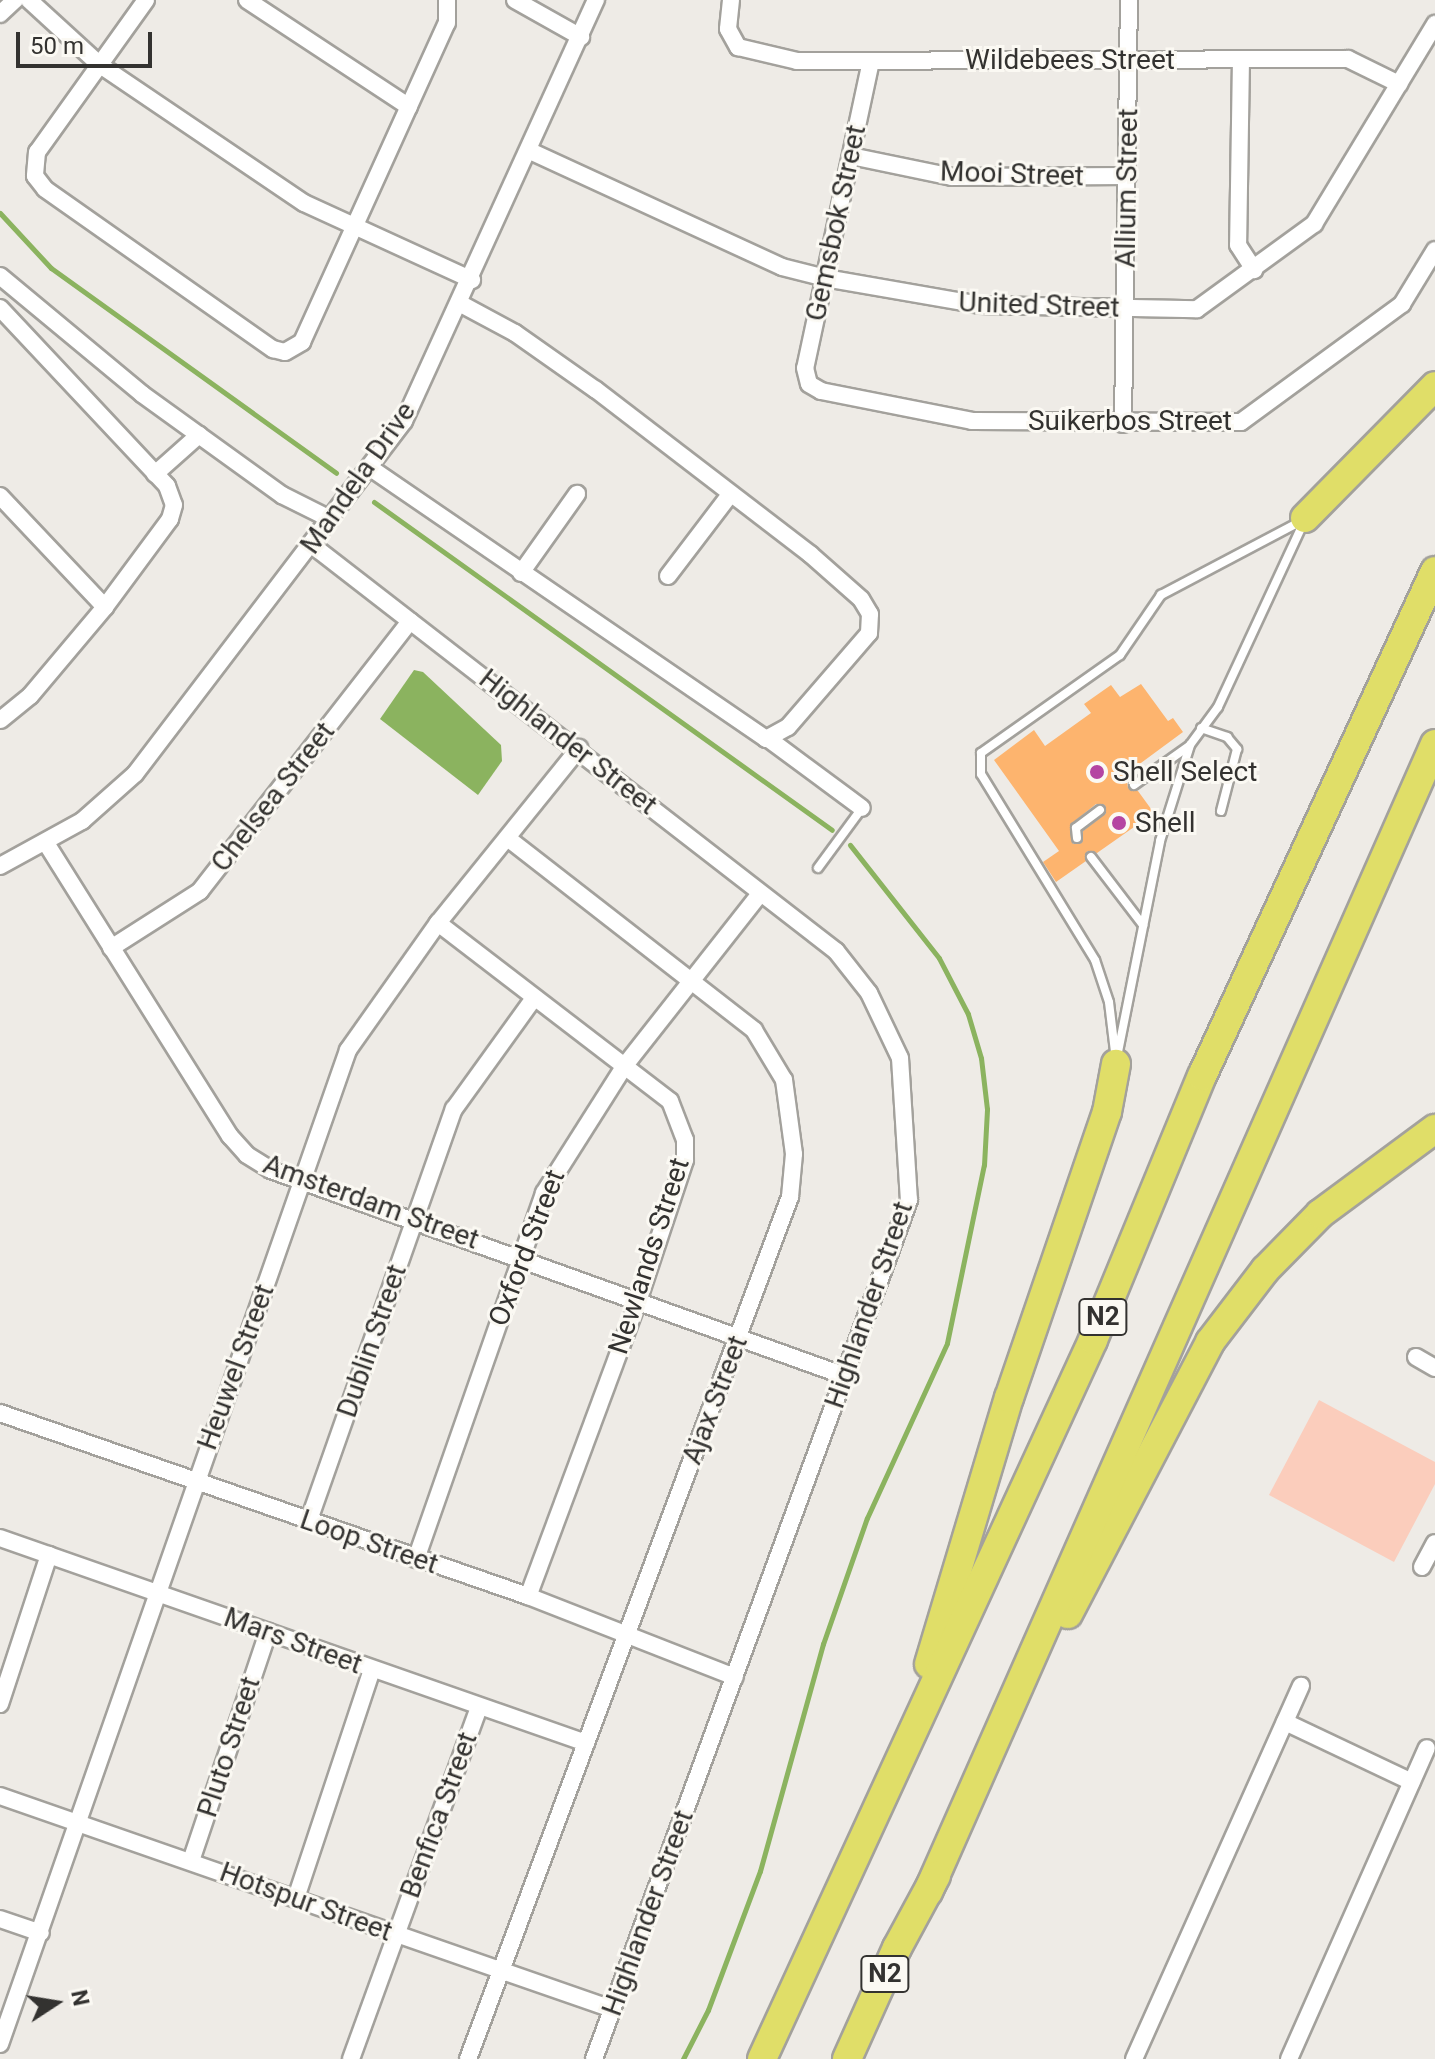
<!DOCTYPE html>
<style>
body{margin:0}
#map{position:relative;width:1435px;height:2059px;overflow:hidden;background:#eeebe6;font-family:Roboto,sans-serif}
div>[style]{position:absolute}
.green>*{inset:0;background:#fbcdbc}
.water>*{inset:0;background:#8bb35f}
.stream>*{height:5px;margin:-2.5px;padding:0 2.5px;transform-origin:2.5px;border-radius:2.5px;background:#8bb35f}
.building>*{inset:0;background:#fdb46e}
.roads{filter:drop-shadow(2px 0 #a3a19c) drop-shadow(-2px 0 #a3a19c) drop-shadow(0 2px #a3a19c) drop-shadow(0 -2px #a3a19c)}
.service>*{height:8px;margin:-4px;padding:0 4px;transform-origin:4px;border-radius:4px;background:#fff}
.minor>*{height:16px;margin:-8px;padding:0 8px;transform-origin:8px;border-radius:8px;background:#fff}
.motorway>*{height:28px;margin:-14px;padding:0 14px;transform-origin:14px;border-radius:14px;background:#e0de68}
.dots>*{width:22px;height:22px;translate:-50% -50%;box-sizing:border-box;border:4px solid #fbf9f3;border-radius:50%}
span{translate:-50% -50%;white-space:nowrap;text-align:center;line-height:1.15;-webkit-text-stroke:6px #fbf9f3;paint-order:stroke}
.shield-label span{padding:2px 6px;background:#fbf9f3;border:2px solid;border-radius:6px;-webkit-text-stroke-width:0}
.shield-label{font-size:26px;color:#333230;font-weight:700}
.street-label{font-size:28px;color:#333230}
.poi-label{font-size:28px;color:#333230}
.left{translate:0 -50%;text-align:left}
.north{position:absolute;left:16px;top:1963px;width:80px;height:80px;-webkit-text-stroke:6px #fbf9f3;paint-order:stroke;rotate:78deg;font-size:22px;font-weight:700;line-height:32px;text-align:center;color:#333230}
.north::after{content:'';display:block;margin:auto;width:28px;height:36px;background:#333230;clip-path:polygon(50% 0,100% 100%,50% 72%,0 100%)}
.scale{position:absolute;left:16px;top:32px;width:136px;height:36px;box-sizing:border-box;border:4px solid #333230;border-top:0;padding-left:10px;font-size:24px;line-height:28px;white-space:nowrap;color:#333230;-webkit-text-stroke:6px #fbf9f3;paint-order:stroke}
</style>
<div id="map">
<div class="green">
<div style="clip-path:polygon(1319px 1400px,1435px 1462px,1435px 1484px,1394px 1562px,1269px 1495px)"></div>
</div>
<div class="water">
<div style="clip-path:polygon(414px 670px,423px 672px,501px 745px,502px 761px,478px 795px,380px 719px)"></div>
</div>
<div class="stream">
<div style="left:0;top:213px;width:75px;rotate:47.2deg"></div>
<div style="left:51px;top:268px;width:351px;rotate:35.7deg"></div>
<div style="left:374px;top:502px;width:563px;rotate:35.61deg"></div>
<div style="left:683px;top:2059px;width:55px;rotate:-63deg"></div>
<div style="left:708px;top:2010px;width:148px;rotate:-69.5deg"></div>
<div style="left:760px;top:1871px;width:236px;rotate:-74.5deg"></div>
<div style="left:823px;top:1644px;width:133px;rotate:-70.8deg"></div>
<div style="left:867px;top:1518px;width:192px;rotate:-65.4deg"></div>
<div style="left:947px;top:1343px;width:182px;rotate:-78.3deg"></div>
<div style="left:984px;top:1165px;width:56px;rotate:-86.9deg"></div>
<div style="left:987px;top:1109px;width:51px;rotate:-96.7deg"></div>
<div style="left:981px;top:1058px;width:46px;rotate:-106.5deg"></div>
<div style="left:968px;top:1014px;width:63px;rotate:-117.4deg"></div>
<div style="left:939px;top:958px;width:144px;rotate:-128.2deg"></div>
</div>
<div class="building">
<div style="clip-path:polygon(evenodd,1141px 684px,1168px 721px,1173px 718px,1183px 732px,1126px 774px,1128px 788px,1138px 791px,1154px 813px,1097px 853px,1087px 851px,1086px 861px,1056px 882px,1043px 862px,1059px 851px,994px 760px,1034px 730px,1045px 746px,1091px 713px,1084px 704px,1111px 685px,1120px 697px,1141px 684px,1096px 804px,1105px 805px,1106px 813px,1083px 831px,1082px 843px,1073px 844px,1070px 825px,1096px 804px)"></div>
</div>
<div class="roads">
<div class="service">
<div style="left:1201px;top:728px;width:28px;rotate:19deg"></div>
<div style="left:1227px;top:737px;width:16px;rotate:50deg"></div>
<div style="left:1237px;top:749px;width:64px;rotate:104.5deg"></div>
<div style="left:1134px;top:785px;width:67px;rotate:-35.3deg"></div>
<div style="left:1077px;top:838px;width:10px;rotate:-96deg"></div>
<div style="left:1076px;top:828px;width:30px;rotate:-37deg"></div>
<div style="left:1091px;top:857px;width:86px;rotate:52.6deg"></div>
<div style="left:818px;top:868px;width:74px;rotate:-53.7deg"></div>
<div style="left:1118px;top:1052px;width:215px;rotate:-78.7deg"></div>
<div style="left:1160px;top:841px;width:101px;rotate:-72.6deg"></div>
<div style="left:1190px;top:745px;width:47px;rotate:-53.6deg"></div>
<div style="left:1218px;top:707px;width:204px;rotate:-65.1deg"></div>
<div style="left:1116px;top:1060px;width:58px;rotate:-96.9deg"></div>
<div style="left:1109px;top:1002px;width:44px;rotate:-108.4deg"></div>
<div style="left:1095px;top:960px;width:218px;rotate:-121.5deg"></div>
<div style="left:981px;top:774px;width:21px;rotate:-90deg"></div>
<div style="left:981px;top:753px;width:170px;rotate:-35.2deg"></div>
<div style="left:1120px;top:655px;width:73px;rotate:-55.7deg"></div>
<div style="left:1161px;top:595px;width:161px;rotate:-27.8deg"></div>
</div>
<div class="minor">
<div style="left:29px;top:0;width:96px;rotate:42.5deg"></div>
<div style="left:100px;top:65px;width:246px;rotate:34.1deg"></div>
<div style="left:304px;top:203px;width:185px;rotate:24.6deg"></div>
<div style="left:146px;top:0;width:187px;rotate:125.6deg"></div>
<div style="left:37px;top:152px;width:24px;rotate:95deg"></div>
<div style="left:35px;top:176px;width:16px;rotate:52deg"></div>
<div style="left:45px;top:189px;width:279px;rotate:35.1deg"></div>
<div style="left:273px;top:349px;width:12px;rotate:14deg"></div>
<div style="left:285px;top:352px;width:20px;rotate:-30deg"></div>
<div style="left:302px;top:342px;width:350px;rotate:-65.6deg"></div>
<div style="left:447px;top:23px;width:23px;rotate:-90deg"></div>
<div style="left:247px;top:0;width:194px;rotate:33.4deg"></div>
<div style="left:515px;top:0;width:76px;rotate:29.3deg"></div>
<div style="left:731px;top:0;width:29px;rotate:96deg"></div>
<div style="left:728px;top:29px;width:21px;rotate:61deg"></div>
<div style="left:738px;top:47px;width:61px;rotate:13.3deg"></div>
<div style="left:797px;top:61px;width:551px;rotate:-0.21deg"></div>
<div style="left:1348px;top:59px;width:57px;rotate:26.1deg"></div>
<div style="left:0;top:14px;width:21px;rotate:-43deg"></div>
<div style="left:1241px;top:59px;width:186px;rotate:90.9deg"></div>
<div style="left:1238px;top:245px;width:30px;rotate:57deg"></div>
<div style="left:871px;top:61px;width:314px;rotate:102.1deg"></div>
<div style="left:805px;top:368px;width:16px;rotate:76deg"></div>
<div style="left:809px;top:384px;width:14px;rotate:30deg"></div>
<div style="left:821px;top:391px;width:154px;rotate:11.2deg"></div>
<div style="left:972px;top:421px;width:269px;rotate:0.2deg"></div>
<div style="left:1241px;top:422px;width:200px;rotate:-36.2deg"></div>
<div style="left:1402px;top:304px;width:63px;rotate:-58.6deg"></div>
<div style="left:530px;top:151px;width:277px;rotate:24.7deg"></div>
<div style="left:782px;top:267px;width:44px;rotate:14.3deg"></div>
<div style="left:825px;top:278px;width:157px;rotate:9.9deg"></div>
<div style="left:980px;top:305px;width:217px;rotate:1.1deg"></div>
<div style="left:1197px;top:309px;width:145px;rotate:-36deg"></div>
<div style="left:1314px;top:224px;width:234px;rotate:-58.8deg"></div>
<div style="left:851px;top:156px;width:103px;rotate:11.7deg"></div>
<div style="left:952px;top:177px;width:176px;rotate:-0.3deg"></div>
<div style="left:0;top:276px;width:185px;rotate:39.7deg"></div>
<div style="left:142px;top:394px;width:173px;rotate:35.8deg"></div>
<div style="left:282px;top:495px;width:54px;rotate:26.6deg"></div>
<div style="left:0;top:308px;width:244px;rotate:46.8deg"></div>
<div style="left:167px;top:486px;width:20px;rotate:70deg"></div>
<div style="left:174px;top:505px;width:15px;rotate:106deg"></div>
<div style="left:170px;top:519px;width:109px;rotate:126.5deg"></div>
<div style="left:105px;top:607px;width:116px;rotate:130.1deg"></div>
<div style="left:30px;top:696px;width:38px;rotate:141deg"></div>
<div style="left:1123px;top:424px;width:424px;rotate:-89.2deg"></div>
<div style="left:369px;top:467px;width:481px;rotate:34.4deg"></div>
<div style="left:766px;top:739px;width:25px;rotate:-29deg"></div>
<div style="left:788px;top:727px;width:124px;rotate:-49.2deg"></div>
<div style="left:869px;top:633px;width:19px;rotate:-87deg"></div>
<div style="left:870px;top:614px;width:17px;rotate:-121deg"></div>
<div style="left:861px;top:599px;width:68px;rotate:-138.6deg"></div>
<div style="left:810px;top:554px;width:270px;rotate:-142.5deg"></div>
<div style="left:596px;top:390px;width:99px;rotate:-144.9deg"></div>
<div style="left:515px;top:333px;width:61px;rotate:-151.8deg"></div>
<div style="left:155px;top:474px;width:59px;rotate:-41.6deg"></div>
<div style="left:0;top:496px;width:153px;rotate:46.6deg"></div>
<div style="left:312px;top:545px;width:663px;rotate:37.77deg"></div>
<div style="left:836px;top:951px;width:53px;rotate:51.8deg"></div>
<div style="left:869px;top:993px;width:72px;rotate:64.5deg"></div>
<div style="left:900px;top:1058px;width:142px;rotate:86.4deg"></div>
<div style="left:909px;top:1200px;width:915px;rotate:110.14deg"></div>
<div style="left:521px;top:573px;width:97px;rotate:-54.7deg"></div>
<div style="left:668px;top:576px;width:101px;rotate:-52.7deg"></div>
<div style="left:770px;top:740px;width:114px;rotate:36.5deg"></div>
<div style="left:46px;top:843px;width:346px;rotate:57.9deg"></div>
<div style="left:230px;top:1136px;width:25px;rotate:48deg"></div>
<div style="left:247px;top:1155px;width:28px;rotate:32deg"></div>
<div style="left:271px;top:1170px;width:610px;rotate:19.74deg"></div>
<div style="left:0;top:866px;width:94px;rotate:-28.8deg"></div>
<div style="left:82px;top:821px;width:71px;rotate:-41.6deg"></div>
<div style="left:135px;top:774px;width:444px;rotate:-52.7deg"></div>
<div style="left:404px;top:421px;width:463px;rotate:-65.5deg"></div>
<div style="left:438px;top:923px;width:292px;rotate:37.5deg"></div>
<div style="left:670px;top:1101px;width:42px;rotate:69deg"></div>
<div style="left:685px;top:1140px;width:20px;rotate:90deg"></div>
<div style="left:685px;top:1160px;width:149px;rotate:108.4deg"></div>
<div style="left:638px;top:1301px;width:315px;rotate:110.4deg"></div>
<div style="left:111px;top:948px;width:106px;rotate:-32.6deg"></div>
<div style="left:200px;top:891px;width:342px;rotate:-52.1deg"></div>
<div style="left:1416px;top:1357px;width:22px;rotate:30deg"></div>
<div style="left:0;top:1413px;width:559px;rotate:19.12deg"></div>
<div style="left:528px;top:1596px;width:222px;rotate:21.4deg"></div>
<div style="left:309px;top:1520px;width:436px;rotate:-70.6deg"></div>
<div style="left:454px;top:1109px;width:137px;rotate:-54.2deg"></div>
<div style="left:0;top:1538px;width:621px;rotate:19.28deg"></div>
<div style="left:416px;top:1559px;width:388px;rotate:-70.7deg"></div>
<div style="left:544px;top:1193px;width:153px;rotate:-57.6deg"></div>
<div style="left:626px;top:1064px;width:216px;rotate:-51.8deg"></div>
<div style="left:1422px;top:1567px;width:27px;rotate:-62deg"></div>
<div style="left:0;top:1704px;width:157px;rotate:-71.8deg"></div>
<div style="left:1285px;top:1722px;width:140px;rotate:25.3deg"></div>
<div style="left:0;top:1796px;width:648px;rotate:19.19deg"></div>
<div style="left:191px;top:1861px;width:242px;rotate:-71.4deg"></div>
<div style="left:296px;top:1898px;width:240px;rotate:-71.6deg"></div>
<div style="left:0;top:1919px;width:43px;rotate:18.9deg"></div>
<div style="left:0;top:2044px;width:1053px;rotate:-70.7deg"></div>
<div style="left:348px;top:1050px;width:156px;rotate:-54.7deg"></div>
<div style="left:438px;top:923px;width:225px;rotate:-51.1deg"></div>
<div style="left:351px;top:2059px;width:375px;rotate:-70deg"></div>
<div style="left:468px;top:2059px;width:920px;rotate:-69.52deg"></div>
<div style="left:790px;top:1197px;width:43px;rotate:-84.7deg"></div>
<div style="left:794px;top:1154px;width:75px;rotate:-97.7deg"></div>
<div style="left:784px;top:1080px;width:58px;rotate:-121deg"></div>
<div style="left:754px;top:1030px;width:311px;rotate:-142.1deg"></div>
<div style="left:1134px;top:2059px;width:409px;rotate:-65.9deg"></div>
<div style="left:1289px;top:2059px;width:340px;rotate:-66.1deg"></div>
</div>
<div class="motorway">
<div style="left:1305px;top:518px;width:185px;rotate:-45.4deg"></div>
<div style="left:1068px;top:1614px;width:307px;rotate:-62.4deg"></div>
<div style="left:1210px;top:1342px;width:91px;rotate:-52.6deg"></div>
<div style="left:1265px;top:1270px;width:78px;rotate:-45.5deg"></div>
<div style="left:1320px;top:1214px;width:143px;rotate:-36.5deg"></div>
<div style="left:929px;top:1664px;width:278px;rotate:-73.3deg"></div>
<div style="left:1009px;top:1398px;width:302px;rotate:-71.1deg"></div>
<div style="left:1107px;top:1112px;width:49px;rotate:-79.4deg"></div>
<div style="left:928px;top:1892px;width:1255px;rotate:-66.17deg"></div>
<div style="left:762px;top:2059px;width:792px;rotate:-65.28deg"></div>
<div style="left:1093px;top:1340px;width:286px;rotate:-67.6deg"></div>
<div style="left:1202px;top:1076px;width:556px;rotate:-65.23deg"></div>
<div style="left:847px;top:2059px;width:122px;rotate:-65.8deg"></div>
<div style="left:897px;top:1948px;width:82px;rotate:-61.6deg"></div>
</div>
</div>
<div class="dots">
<div style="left:1097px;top:772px;background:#b545a2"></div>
<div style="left:1119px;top:823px;background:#b545a2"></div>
</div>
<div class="shield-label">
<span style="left:1103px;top:1317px">N2</span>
<span style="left:885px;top:1974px">N2</span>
</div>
<div class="street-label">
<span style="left:1070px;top:60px">Wildebees Street</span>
<span style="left:1012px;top:174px;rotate:2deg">Mooi Street</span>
<span style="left:1127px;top:188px;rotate:-89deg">Allium Street</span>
<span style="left:836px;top:223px;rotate:-78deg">Gemsbok Street</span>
<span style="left:1039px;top:305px;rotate:2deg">United Street</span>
<span style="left:1130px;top:421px">Suikerbos Street</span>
<span style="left:358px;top:478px;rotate:-55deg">Mandela Drive</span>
<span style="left:568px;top:742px;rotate:38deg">Highlander Street</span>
<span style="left:273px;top:797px;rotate:-52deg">Chelsea Street</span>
<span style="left:371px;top:1202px;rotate:20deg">Amsterdam Street</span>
<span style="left:527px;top:1248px;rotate:-69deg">Oxford Street</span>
<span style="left:649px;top:1256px;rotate:-72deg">Newlands Street</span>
<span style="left:869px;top:1305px;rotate:-71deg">Highlander Street</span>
<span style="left:372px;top:1341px;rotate:-71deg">Dublin Street</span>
<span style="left:236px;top:1367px;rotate:-70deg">Heuwel Street</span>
<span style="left:715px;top:1400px;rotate:-69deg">Ajax Street</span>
<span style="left:369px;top:1542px;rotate:19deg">Loop Street</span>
<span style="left:293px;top:1641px;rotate:20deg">Mars Street</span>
<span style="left:229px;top:1747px;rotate:-72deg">Pluto Street</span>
<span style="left:439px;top:1815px;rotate:-70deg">Benfica Street</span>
<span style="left:306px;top:1902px;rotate:20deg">Hotspur Street</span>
<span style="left:648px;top:1913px;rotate:-70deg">Highlander Street</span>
</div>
<div class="poi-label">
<span class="left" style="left:1113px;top:772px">Shell Select</span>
<span class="left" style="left:1135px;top:823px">Shell</span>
</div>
<div class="north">N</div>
<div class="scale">50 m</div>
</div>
